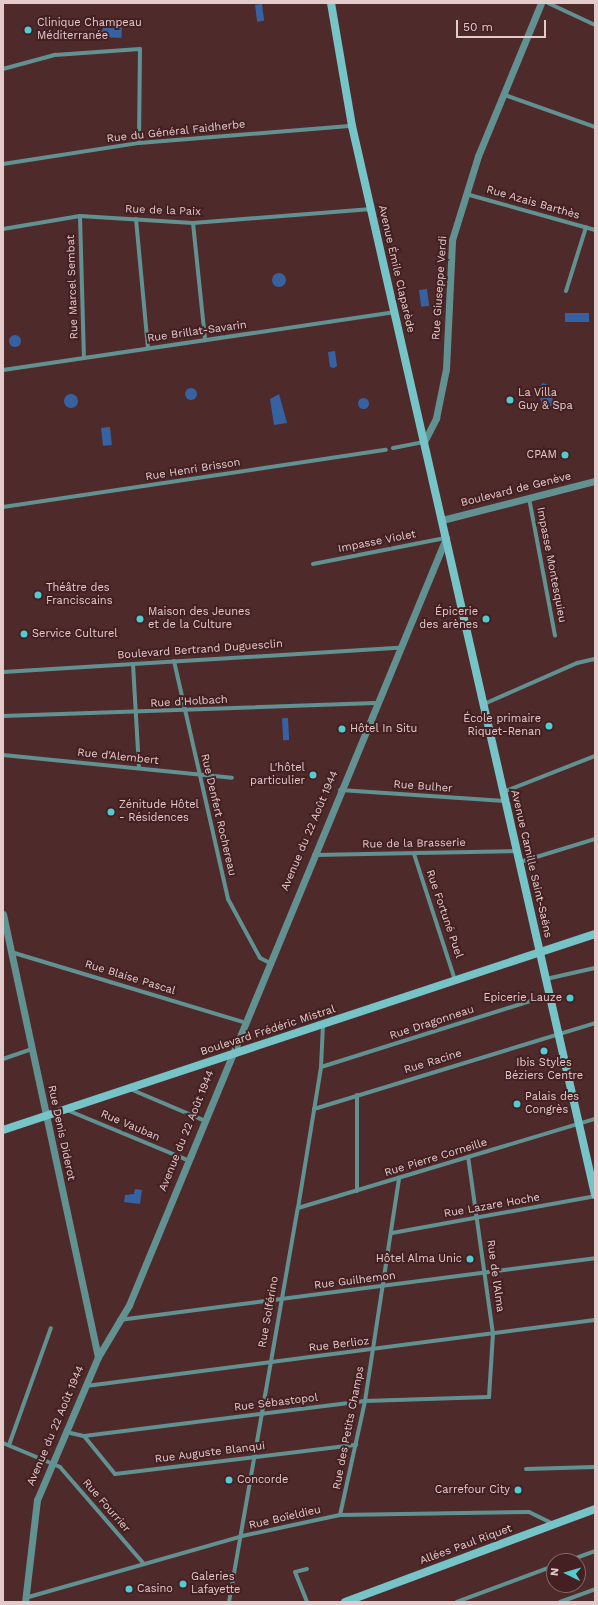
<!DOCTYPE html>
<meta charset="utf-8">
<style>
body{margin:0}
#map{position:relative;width:598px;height:1605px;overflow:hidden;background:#4f2a2b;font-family:"Work Sans",sans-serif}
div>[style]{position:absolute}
.water>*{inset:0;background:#3762a2;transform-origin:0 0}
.round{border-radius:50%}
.pedestrian>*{height:3.5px;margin:-1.75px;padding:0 1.75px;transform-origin:1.75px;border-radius:1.75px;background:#629192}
.minor>*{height:4px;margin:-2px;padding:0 2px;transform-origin:2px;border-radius:2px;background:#629192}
.tertiary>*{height:7px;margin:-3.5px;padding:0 3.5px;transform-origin:3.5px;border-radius:3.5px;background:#629192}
.secondary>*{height:8px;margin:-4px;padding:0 4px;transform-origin:4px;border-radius:4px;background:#76c4c7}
.dots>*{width:11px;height:11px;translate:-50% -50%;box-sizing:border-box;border:2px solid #442022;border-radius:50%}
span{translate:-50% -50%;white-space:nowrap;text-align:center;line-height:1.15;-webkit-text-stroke:4px #442022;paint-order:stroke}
.poi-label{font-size:11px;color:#e3cbcb}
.left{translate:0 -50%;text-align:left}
.right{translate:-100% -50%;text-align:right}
.street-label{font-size:11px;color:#e3cbcb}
.frame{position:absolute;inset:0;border:4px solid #e3cbcb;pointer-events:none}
.north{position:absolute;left:546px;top:1553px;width:40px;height:40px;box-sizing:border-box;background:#442022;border:1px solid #846466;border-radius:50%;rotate:275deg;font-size:11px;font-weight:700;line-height:16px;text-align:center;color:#e3cbcb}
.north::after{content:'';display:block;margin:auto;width:14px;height:18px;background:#52ccd0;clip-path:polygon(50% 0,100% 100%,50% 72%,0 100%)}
.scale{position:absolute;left:456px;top:20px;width:90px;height:18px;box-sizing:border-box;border:2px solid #e3cbcb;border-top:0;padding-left:5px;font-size:12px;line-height:14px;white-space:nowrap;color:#e3cbcb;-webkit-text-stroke:3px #442022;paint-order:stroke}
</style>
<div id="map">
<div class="water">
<div style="left:262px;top:4px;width:17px;height:7px;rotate:83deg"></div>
<div style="left:101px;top:26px;width:21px;height:11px;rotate:3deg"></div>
<div class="round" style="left:272px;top:273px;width:14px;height:14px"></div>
<div style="left:427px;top:289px;width:17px;height:8px;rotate:83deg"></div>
<div style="left:589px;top:313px;width:9px;height:24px;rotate:90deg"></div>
<div class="round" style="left:9px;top:335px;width:12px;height:12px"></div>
<div style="clip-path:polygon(335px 351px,337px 366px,334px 368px,330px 367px,328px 352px)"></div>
<div style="clip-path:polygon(543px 383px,550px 386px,554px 407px,542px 409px,539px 387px)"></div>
<div class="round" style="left:185px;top:388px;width:12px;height:12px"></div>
<div style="clip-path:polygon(279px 394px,287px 423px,274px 425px,270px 399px)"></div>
<div class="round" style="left:64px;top:394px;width:14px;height:14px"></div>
<div class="round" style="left:357.5px;top:397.5px;width:11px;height:11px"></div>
<div style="left:110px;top:427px;width:18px;height:9px;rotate:84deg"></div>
<div style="left:288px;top:718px;width:22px;height:6px;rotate:87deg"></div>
<div style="clip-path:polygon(135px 1189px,142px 1190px,140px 1204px,124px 1202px,125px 1195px,134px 1194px)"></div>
</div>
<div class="pedestrian">
<div style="left:3px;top:69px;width:54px;rotate:-15.1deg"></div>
<div style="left:55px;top:55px;width:85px;rotate:-4deg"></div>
<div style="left:568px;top:1561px;width:29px;rotate:-20deg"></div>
<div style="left:457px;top:1602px;width:103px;rotate:-20.4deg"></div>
</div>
<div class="minor">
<div style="left:548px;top:3px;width:52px;rotate:25.1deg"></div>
<div style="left:505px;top:95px;width:96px;rotate:19.6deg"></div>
<div style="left:139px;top:143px;width:94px;rotate:-89.4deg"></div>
<div style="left:3px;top:164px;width:138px;rotate:-8.8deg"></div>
<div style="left:139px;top:143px;width:214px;rotate:-4.6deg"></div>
<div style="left:466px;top:194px;width:134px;rotate:15.6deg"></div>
<div style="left:80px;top:216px;width:142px;rotate:88.4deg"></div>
<div style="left:136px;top:219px;width:130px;rotate:84.7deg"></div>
<div style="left:193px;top:223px;width:118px;rotate:84.1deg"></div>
<div style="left:3px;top:229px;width:78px;rotate:-9.6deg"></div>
<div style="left:80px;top:216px;width:113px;rotate:3.5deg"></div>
<div style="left:193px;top:223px;width:179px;rotate:-4.5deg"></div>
<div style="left:566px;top:291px;width:67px;rotate:-72.6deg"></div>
<div style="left:3px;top:370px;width:395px;rotate:-8.4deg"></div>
<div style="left:393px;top:448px;width:32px;rotate:-11deg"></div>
<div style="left:529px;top:498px;width:140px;rotate:79.3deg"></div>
<div style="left:3px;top:507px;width:387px;rotate:-8.5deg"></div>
<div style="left:313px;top:564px;width:136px;rotate:-11.1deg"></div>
<div style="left:174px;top:661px;width:244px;rotate:77.2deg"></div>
<div style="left:228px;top:899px;width:67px;rotate:61.5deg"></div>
<div style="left:260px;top:958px;width:9px;rotate:27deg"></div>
<div style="left:133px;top:664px;width:104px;rotate:86.7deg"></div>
<div style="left:3px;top:672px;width:396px;rotate:-3.5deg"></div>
<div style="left:484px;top:704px;width:102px;rotate:-23.8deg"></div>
<div style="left:577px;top:663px;width:18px;rotate:-13deg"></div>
<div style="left:3px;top:716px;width:372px;rotate:-2deg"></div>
<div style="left:3px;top:755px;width:230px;rotate:5.7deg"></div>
<div style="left:340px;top:790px;width:165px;rotate:3.8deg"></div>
<div style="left:503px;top:792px;width:99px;rotate:-21.4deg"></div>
<div style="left:414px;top:854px;width:133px;rotate:72deg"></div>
<div style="left:314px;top:855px;width:203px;rotate:-1.1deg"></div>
<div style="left:520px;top:862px;width:78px;rotate:-17deg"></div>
<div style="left:11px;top:952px;width:242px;rotate:16.8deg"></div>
<div style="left:546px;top:979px;width:50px;rotate:-12.7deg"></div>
<div style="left:3px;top:1059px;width:31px;rotate:-19deg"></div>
<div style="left:321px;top:1067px;width:239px;rotate:-17.5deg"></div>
<div style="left:130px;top:1089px;width:79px;rotate:23deg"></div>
<div style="left:314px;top:1109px;width:294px;rotate:-17deg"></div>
<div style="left:67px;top:1110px;width:130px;rotate:22.6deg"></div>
<div style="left:357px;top:1191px;width:96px;rotate:-90deg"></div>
<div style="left:298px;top:1208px;width:310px;rotate:-16.7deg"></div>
<div style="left:392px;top:1233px;width:206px;rotate:-10.3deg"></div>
<div style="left:119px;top:1320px;width:480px;rotate:-7.4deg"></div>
<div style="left:86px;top:1386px;width:513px;rotate:-7.39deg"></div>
<div style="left:66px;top:1432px;width:18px;rotate:13deg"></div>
<div style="left:84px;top:1436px;width:283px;rotate:-7.1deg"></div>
<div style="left:365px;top:1401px;width:124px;rotate:-1.8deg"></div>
<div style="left:489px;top:1397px;width:63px;rotate:-86.4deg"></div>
<div style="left:493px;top:1334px;width:179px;rotate:-98deg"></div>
<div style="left:84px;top:1436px;width:49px;rotate:50.8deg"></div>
<div style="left:115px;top:1474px;width:243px;rotate:-6.9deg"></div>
<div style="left:3px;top:1443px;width:62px;rotate:22.8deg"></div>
<div style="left:60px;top:1467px;width:128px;rotate:49.1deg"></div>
<div style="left:9px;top:1445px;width:124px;rotate:-70.3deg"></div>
<div style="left:526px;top:1469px;width:69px;rotate:-1.7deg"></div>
<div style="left:340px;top:1515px;width:117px;rotate:-77.6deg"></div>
<div style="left:365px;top:1401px;width:226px;rotate:-81.3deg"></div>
<div style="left:307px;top:1569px;width:12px;rotate:166deg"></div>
<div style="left:295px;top:1572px;width:32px;rotate:68deg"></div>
<div style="left:25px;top:1598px;width:226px;rotate:-15.9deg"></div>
<div style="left:242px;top:1536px;width:100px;rotate:-12.1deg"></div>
<div style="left:340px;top:1515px;width:189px;rotate:-0.9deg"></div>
<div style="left:529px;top:1512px;width:28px;rotate:26deg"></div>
<div style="left:229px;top:1602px;width:400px;rotate:-80.1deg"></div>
<div style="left:298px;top:1208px;width:143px;rotate:-80.7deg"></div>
<div style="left:321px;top:1067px;width:42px;rotate:-87.3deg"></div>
<div style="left:560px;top:1602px;width:37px;rotate:-20deg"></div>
</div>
<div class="tertiary">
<div style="left:424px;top:442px;width:27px;rotate:-63deg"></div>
<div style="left:436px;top:418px;width:50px;rotate:-78.5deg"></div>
<div style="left:446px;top:369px;width:129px;rotate:-87.3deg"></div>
<div style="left:452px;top:240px;width:88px;rotate:-72.8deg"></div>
<div style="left:478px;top:156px;width:165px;rotate:-67.6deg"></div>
<div style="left:442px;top:520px;width:158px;rotate:-14.3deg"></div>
<div style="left:3px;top:914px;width:453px;rotate:77.9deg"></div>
<div style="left:25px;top:1602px;width:103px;rotate:-83.3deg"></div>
<div style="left:37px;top:1500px;width:155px;rotate:-66.9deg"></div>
<div style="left:98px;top:1357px;width:61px;rotate:-59.2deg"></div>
<div style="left:129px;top:1305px;width:830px;rotate:-67.54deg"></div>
</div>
<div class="secondary">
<div style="left:331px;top:3px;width:125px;rotate:80.3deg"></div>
<div style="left:352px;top:126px;width:1096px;rotate:77.19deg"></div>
<div style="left:3px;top:1130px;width:624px;rotate:-18.32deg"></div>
<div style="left:345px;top:1602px;width:267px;rotate:-20.4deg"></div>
</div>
<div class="dots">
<div style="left:28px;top:30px;background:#52ccd0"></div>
<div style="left:510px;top:400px;background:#52ccd0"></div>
<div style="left:565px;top:455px;background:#52ccd0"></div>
<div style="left:38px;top:595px;background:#52ccd0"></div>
<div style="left:140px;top:619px;background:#52ccd0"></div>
<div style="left:486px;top:619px;background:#52ccd0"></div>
<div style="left:24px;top:634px;background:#52ccd0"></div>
<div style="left:549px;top:726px;background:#52ccd0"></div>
<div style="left:342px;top:729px;background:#52ccd0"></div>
<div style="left:313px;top:775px;background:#52ccd0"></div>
<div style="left:111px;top:812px;background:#52ccd0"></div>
<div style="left:570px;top:998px;background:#52ccd0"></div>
<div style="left:544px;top:1051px;background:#52ccd0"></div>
<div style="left:517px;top:1104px;background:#52ccd0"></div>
<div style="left:470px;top:1259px;background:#52ccd0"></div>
<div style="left:229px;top:1480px;background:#52ccd0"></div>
<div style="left:518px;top:1490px;background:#52ccd0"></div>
<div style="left:183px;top:1584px;background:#52ccd0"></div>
<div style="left:129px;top:1589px;background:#52ccd0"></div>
</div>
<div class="poi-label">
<span class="left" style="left:37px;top:30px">Clinique Champeau<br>Méditerranée</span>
<span class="left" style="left:518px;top:400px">La Villa<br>Guy &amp; Spa</span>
<span class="right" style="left:557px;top:455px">CPAM</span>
<span class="left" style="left:46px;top:595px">Théâtre des<br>Franciscains</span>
<span class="left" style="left:148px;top:619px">Maison des Jeunes<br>et de la Culture</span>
<span class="right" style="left:478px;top:619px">Épicerie<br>des arènes</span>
<span class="left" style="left:32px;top:634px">Service Culturel</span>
<span class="right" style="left:541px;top:726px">École primaire<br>Riquet-Renan</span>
<span class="left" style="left:350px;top:729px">Hôtel In Situ</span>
<span class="right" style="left:305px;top:775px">L'hôtel<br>particulier</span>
<span class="left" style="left:119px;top:812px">Zénitude Hôtel<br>- Résidences</span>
<span class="right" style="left:562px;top:998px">Epicerie Lauze</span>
<span style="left:544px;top:1070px">Ibis Styles<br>Béziers Centre</span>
<span class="left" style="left:525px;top:1104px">Palais des<br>Congrès</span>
<span class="right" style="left:462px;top:1259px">Hôtel Alma Unic</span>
<span class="left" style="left:237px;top:1480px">Concorde</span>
<span class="right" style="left:510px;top:1490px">Carrefour City</span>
<span class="left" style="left:191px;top:1584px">Galeries<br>Lafayette</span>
<span class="left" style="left:137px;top:1589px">Casino</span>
</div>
<div class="street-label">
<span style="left:176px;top:132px;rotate:-6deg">Rue du Général Faidherbe</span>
<span style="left:533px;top:203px;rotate:16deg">Rue Azais Barthès</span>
<span style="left:163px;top:211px;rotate:2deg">Rue de la Paix</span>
<span style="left:396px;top:269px;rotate:77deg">Avenue Émile Claparède</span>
<span style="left:73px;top:287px;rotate:-92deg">Rue Marcel Sembat</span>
<span style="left:440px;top:288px;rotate:-86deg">Rue Giuseppe Verdi</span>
<span style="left:197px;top:332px;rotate:-8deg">Rue Brillat-Savarin</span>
<span style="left:193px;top:470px;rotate:-9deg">Rue Henri Brisson</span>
<span style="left:516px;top:490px;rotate:-14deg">Boulevard de Genève</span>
<span style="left:377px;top:542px;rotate:-11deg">Impasse Violet</span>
<span style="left:551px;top:565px;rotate:79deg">Impasse Montesquieu</span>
<span style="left:200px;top:650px;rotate:-4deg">Boulevard Bertrand Duguesclin</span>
<span style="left:189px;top:702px;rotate:-3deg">Rue d'Holbach</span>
<span style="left:118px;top:757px;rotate:6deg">Rue d'Alembert</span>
<span style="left:423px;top:787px;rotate:4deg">Rue Bulher</span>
<span style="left:218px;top:815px;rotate:77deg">Rue Denfert Rochereau</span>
<span style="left:310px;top:831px;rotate:-67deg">Avenue du 22 Août 1944</span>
<span style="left:414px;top:844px;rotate:-1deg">Rue de la Brasserie</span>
<span style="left:531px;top:864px;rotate:77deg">Avenue Camille Saint-Saëns</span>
<span style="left:444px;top:914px;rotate:71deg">Rue Fortuné Puel</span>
<span style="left:130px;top:978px;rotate:17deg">Rue Blaise Pascal</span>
<span style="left:432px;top:1023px;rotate:-18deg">Rue Dragonneau</span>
<span style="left:268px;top:1031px;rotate:-18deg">Boulevard Frédéric Mistral</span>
<span style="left:433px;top:1062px;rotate:-17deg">Rue Racine</span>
<span style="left:130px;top:1126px;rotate:23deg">Rue Vauban</span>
<span style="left:187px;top:1131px;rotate:-68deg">Avenue du 22 Août 1944</span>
<span style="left:61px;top:1133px;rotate:78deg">Rue Denis Diderot</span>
<span style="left:436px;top:1158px;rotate:-17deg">Rue Pierre Corneille</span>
<span style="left:492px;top:1206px;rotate:-10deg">Rue Lazare Hoche</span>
<span style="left:495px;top:1276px;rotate:82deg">Rue de l'Alma</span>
<span style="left:355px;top:1281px;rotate:-7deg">Rue Guilhemon</span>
<span style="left:269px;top:1312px;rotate:-80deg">Rue Solférino</span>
<span style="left:339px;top:1345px;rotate:-7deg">Rue Berlioz</span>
<span style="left:276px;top:1403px;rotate:-7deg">Rue Sébastopol</span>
<span style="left:56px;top:1426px;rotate:-67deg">Avenue du 22 Août 1944</span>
<span style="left:349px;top:1428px;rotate:-79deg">Rue des Petits Champs</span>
<span style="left:210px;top:1453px;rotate:-7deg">Rue Auguste Blanqui</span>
<span style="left:106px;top:1506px;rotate:49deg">Rue Fourrier</span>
<span style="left:285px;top:1518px;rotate:-13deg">Rue Boïeldieu</span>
<span style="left:466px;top:1545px;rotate:-20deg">Allées Paul Riquet</span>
</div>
<div class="frame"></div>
<div class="north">N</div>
<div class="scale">50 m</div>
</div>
